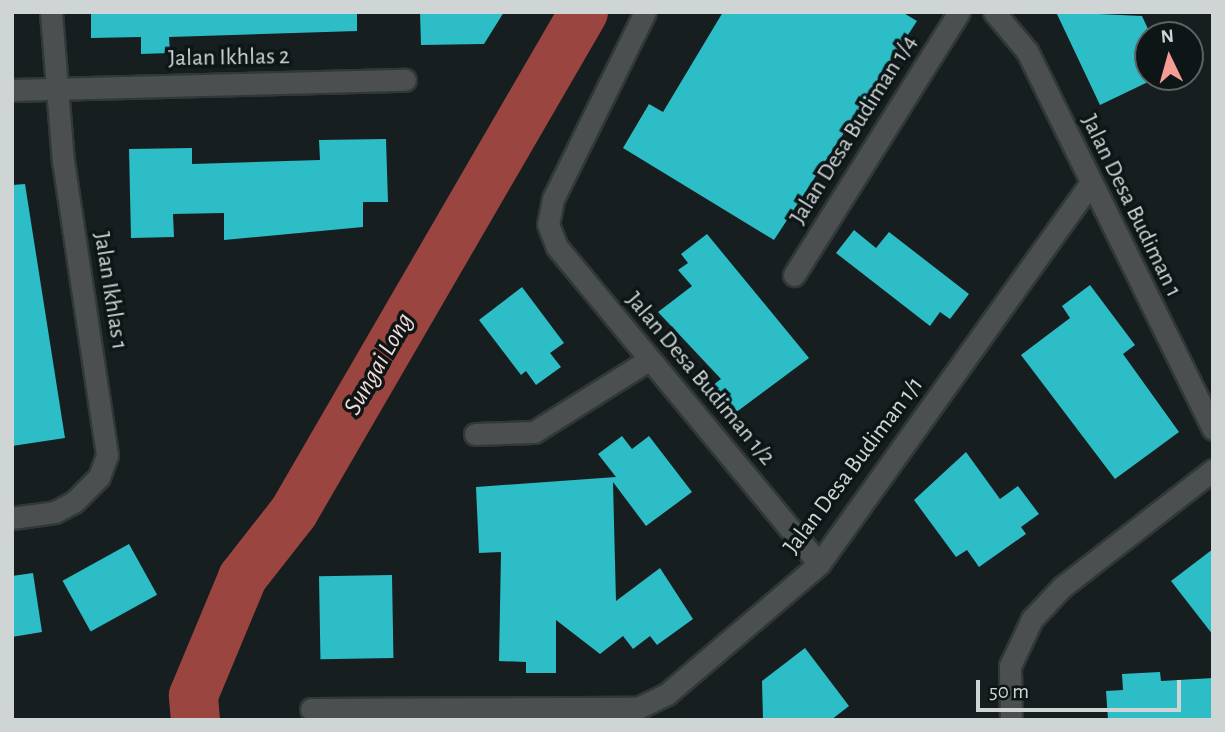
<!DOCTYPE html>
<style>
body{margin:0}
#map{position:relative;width:1225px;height:732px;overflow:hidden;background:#161e1f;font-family:"Alegreya Sans",sans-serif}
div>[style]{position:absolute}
.river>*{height:49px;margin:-24.5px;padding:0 24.5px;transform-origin:24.5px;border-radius:24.5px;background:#9b4541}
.building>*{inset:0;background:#2cbdc7;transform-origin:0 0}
.roads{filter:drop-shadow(2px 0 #303838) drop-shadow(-2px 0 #303838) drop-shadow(0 2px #303838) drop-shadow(0 -2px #303838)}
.minor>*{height:21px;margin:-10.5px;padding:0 10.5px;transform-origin:10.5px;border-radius:10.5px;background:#4b4f4f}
span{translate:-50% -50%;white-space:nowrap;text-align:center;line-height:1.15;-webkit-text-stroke:7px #0d1516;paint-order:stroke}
.street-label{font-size:24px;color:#cfd5d5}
.water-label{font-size:26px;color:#f4dad7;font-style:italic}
.frame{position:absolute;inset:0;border:14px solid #cfd5d5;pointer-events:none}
.north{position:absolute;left:1134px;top:21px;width:70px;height:70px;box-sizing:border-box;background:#0d1516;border:2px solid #5b6262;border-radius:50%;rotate:355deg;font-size:19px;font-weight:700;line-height:28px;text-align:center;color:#cfd5d5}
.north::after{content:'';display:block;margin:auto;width:24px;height:32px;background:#f59c94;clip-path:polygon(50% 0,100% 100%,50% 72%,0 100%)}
.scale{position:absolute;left:976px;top:680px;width:205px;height:32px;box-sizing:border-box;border:4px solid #cfd5d5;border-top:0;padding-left:9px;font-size:21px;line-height:24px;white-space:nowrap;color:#cfd5d5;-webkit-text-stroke:5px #0d1516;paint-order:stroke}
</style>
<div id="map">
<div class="river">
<div style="left:195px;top:720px;width:25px;rotate:-95deg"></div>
<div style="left:193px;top:695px;width:128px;rotate:-67.4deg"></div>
<div style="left:242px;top:577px;width:83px;rotate:-51.9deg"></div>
<div style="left:293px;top:512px;width:578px;rotate:-59.89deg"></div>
</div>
<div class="building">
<div style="clip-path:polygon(91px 12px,357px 12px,357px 31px,169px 37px,170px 53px,141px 54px,141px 37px,91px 38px)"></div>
<div style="clip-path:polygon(420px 12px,504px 12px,484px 44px,421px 45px)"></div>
<div style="clip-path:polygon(723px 12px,902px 12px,917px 21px,774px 240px,623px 148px,649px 104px,663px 112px)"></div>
<div style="clip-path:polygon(1056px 12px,1142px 16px,1148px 29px,1148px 82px,1100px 105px)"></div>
<div style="clip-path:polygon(386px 139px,388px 202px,363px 202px,363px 227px,224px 240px,224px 213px,173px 214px,174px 237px,131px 238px,129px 149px,192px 148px,192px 164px,320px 160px,319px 140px)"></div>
<div style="clip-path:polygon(25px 184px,65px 438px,12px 446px,12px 185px)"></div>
<div style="clip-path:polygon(854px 230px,876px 248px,889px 232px,969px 294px,950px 319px,940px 312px,930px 326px,836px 253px)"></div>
<div style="clip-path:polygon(707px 234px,809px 358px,731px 416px,709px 388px,721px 379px,658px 312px,692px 286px,678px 270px,688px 263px,681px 254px)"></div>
<div style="clip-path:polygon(1090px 285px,1135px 345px,1123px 354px,1179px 432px,1115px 479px,1021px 355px,1070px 318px,1062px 306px)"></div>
<div style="clip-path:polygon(522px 287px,564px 343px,550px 353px,561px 367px,536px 385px,526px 371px,521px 375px,479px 320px)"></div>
<div style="clip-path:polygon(622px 436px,632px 449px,649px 436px,692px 492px,646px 526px,613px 482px,616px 601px,660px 568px,693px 619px,657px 645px,650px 636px,633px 649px,623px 636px,600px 654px,556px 620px,556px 673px,526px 673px,526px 662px,499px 661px,501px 552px,479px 553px,476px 487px,616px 477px,598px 454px)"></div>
<div style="clip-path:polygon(966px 452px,1000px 499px,1018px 486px,1039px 514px,1021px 527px,1026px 534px,979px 567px,967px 550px,956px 557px,914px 500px)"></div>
<div style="left:129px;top:544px;width:58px;height:76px;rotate:61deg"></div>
<div style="clip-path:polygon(1213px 549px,1213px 635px,1171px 581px)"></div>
<div style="clip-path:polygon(33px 573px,42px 632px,12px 637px,12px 576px)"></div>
<div style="left:392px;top:575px;width:83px;height:73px;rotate:89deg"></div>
<div style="clip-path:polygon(805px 648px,849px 706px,831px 720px,763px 720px,762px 681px)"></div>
<div style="clip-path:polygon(1160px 672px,1161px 681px,1213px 678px,1213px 720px,1108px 720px,1106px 691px,1123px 690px,1122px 674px)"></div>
</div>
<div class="roads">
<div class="minor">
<div style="left:645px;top:12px;width:208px;rotate:116.2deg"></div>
<div style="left:553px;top:199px;width:25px;rotate:101deg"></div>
<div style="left:548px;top:224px;width:25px;rotate:69deg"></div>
<div style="left:557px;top:247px;width:411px;rotate:50.4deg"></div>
<div style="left:994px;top:12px;width:51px;rotate:49.8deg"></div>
<div style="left:1027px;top:51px;width:421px;rotate:63.8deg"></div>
<div style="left:12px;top:90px;width:393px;rotate:-1.5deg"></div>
<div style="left:794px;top:275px;width:310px;rotate:-57.9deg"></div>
<div style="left:475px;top:434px;width:59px;rotate:-1.9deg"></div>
<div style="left:534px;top:432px;width:136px;rotate:-32.1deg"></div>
<div style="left:12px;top:518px;width:43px;rotate:-7.9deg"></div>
<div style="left:55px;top:512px;width:21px;rotate:-28deg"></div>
<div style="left:74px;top:502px;width:35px;rotate:-45deg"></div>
<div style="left:99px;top:477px;width:23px;rotate:-70deg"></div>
<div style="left:107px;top:455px;width:296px;rotate:-98.5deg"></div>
<div style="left:63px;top:162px;width:150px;rotate:-94.6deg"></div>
<div style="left:311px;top:709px;width:327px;rotate:-0.2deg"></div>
<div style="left:638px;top:708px;width:32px;rotate:-26deg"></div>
<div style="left:667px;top:694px;width:200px;rotate:-40.5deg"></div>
<div style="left:819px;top:564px;width:465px;rotate:-54.5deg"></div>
<div style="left:1011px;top:720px;width:54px;rotate:-91.1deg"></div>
<div style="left:1010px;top:666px;width:52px;rotate:-64.9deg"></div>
<div style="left:1032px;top:619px;width:44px;rotate:-46.8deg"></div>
<div style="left:1062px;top:587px;width:191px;rotate:-37.8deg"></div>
</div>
</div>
<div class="street-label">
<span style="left:229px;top:58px;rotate:-1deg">Jalan Ikhlas 2</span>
<span style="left:854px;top:130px;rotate:-58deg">Jalan Desa Budiman 1/4</span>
<span style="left:1131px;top:206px;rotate:64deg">Jalan Desa Budiman 1</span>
<span style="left:110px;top:291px;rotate:81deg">Jalan Ikhlas 1</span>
<span style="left:700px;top:379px;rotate:50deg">Jalan Desa Budiman 1/2</span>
<span style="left:854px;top:466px;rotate:-53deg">Jalan Desa Budiman 1/1</span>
</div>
<div class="water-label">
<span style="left:379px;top:364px;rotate:-60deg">Sungai Long</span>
</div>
<div class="frame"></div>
<div class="north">N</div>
<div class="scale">50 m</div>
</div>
